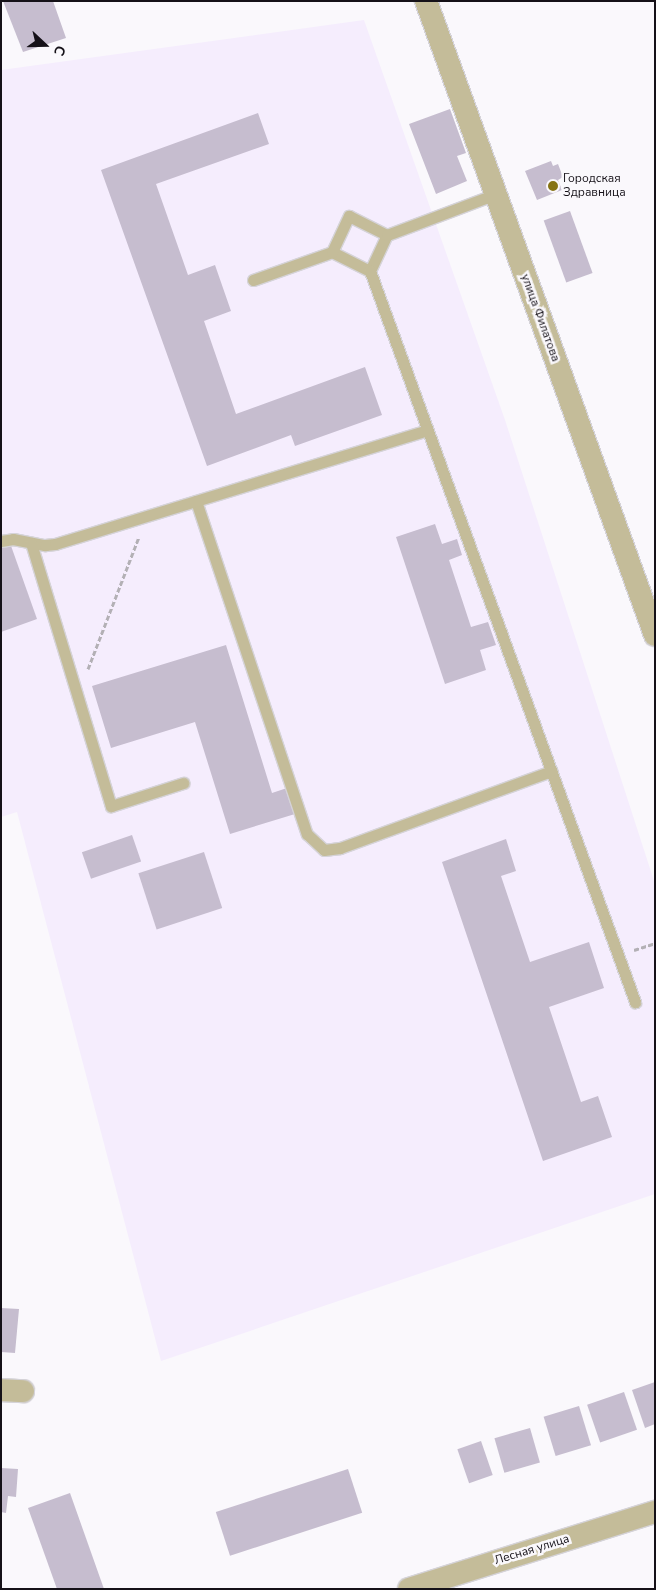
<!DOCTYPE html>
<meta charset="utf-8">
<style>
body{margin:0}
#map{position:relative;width:656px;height:1590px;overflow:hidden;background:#faf8fc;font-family:"Nunito Sans",sans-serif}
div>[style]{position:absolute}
.built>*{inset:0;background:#f5edfd}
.building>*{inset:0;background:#c6bdcf;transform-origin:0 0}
.path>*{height:3px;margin-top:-1.5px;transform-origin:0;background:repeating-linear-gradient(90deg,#b3b0b5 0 5px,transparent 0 7.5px)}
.roads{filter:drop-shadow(1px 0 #d5d3d8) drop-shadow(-1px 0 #d5d3d8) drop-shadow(0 1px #d5d3d8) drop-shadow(0 -1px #d5d3d8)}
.service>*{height:11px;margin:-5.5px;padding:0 5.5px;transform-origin:5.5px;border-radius:5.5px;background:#c4bc99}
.minor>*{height:22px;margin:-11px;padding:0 11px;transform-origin:11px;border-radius:11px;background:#c4bc99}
.dots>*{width:14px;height:14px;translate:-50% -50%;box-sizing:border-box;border:2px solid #faf8fc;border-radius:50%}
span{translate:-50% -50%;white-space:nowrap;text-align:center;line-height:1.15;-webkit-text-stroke:5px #faf8fc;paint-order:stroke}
.poi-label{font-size:12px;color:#151118}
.left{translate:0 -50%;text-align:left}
.street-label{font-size:12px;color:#151118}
.frame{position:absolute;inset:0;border:2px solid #151118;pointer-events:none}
.north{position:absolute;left:20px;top:20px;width:50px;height:50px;-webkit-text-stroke:4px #faf8fc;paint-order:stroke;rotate:111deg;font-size:14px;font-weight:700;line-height:20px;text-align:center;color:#151118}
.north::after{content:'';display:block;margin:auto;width:18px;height:22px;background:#151118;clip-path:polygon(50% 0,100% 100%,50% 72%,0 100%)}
</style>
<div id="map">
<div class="built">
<div style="clip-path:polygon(364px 20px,505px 420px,655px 884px,655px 1194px,161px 1361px,17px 812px,1px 817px,1px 70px)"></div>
</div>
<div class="building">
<div style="clip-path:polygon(3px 1px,53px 1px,66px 38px,23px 52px)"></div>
<div style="clip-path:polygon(450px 109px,466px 153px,457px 156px,467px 181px,436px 194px,409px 124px)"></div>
<div style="clip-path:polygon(258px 113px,269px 144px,156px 184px,188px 275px,215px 265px,231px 311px,204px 321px,236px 414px,365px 367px,382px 415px,295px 446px,291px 435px,207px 466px,101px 170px)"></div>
<div style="clip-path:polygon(551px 161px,553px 166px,558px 164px,563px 177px,558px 180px,562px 190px,537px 200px,525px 171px)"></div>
<div style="left:570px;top:211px;width:66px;height:28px;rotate:70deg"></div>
<div style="clip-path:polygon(435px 524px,442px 544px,457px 539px,462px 555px,449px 560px,471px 627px,488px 622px,496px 645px,480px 650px,486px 670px,445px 684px,396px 537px)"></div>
<div style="clip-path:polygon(10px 543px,37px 619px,1px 632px,1px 546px)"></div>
<div style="clip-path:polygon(226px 645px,272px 793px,287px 788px,295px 814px,230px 834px,195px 722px,111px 748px,92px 686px)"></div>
<div style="left:132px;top:835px;width:28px;height:53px;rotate:71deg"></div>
<div style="clip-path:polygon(506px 839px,516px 871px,501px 876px,530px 962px,589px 942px,604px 988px,549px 1007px,581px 1102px,598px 1096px,612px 1137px,543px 1161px,442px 862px)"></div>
<div style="left:204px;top:852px;width:59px;height:69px;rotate:72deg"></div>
<div style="clip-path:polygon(1px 1308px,19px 1309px,15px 1353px,1px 1352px)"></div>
<div style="clip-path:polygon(655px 1382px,655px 1424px,645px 1428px,632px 1390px)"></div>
<div style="left:624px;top:1392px;width:40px;height:39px;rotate:71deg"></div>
<div style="left:579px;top:1406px;width:41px;height:37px;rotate:73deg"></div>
<div style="left:530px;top:1428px;width:36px;height:37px;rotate:74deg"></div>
<div style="left:481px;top:1441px;width:36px;height:25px;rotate:71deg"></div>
<div style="clip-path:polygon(1px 1468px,18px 1469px,16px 1497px,8px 1496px,6px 1513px,1px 1512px)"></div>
<div style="left:348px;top:1469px;width:46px;height:139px;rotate:72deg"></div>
<div style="clip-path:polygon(70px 1493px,104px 1589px,57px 1589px,28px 1508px)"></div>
</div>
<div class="path">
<div style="left:88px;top:669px;width:142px;rotate:-68.9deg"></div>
<div style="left:634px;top:950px;width:22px;rotate:-18deg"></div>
</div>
<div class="roads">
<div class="service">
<div style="left:332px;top:252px;width:42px;rotate:26.6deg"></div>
<div style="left:370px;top:271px;width:40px;rotate:-65deg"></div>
<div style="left:370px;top:271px;width:778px;rotate:70.07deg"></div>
<div style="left:253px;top:280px;width:84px;rotate:-19.5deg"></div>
<div style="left:332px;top:252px;width:40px;rotate:-65deg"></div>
<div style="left:349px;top:216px;width:42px;rotate:26.6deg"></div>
<div style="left:387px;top:235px;width:116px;rotate:-20.6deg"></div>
<div style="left:196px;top:501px;width:351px;rotate:71.6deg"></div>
<div style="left:307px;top:834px;width:23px;rotate:43deg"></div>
<div style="left:324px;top:850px;width:16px;rotate:-7deg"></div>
<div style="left:340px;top:848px;width:225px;rotate:-20deg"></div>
<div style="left:1px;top:541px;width:12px;rotate:-9deg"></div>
<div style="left:13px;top:539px;width:33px;rotate:11deg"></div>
<div style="left:45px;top:545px;width:10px;rotate:-6deg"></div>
<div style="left:55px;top:544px;width:389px;rotate:-17deg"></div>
<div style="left:31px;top:543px;width:275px;rotate:73.1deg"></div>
<div style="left:111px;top:806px;width:76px;rotate:-17.7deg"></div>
</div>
<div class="minor">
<div style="left:426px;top:1px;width:674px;rotate:70.14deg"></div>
<div style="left:1px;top:1390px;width:22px;rotate:3deg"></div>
<div style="left:409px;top:1589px;width:258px;rotate:-17.4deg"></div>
</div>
</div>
<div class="dots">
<div style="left:553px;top:186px;background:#867314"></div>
</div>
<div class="poi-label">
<span class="left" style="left:563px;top:186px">Городская<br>Здравница</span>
</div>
<div class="street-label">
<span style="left:540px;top:318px;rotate:70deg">улица Филатова</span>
<span style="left:532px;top:1550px;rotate:-17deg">Лесная улица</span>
</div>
<div class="frame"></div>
<div class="north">С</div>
</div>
